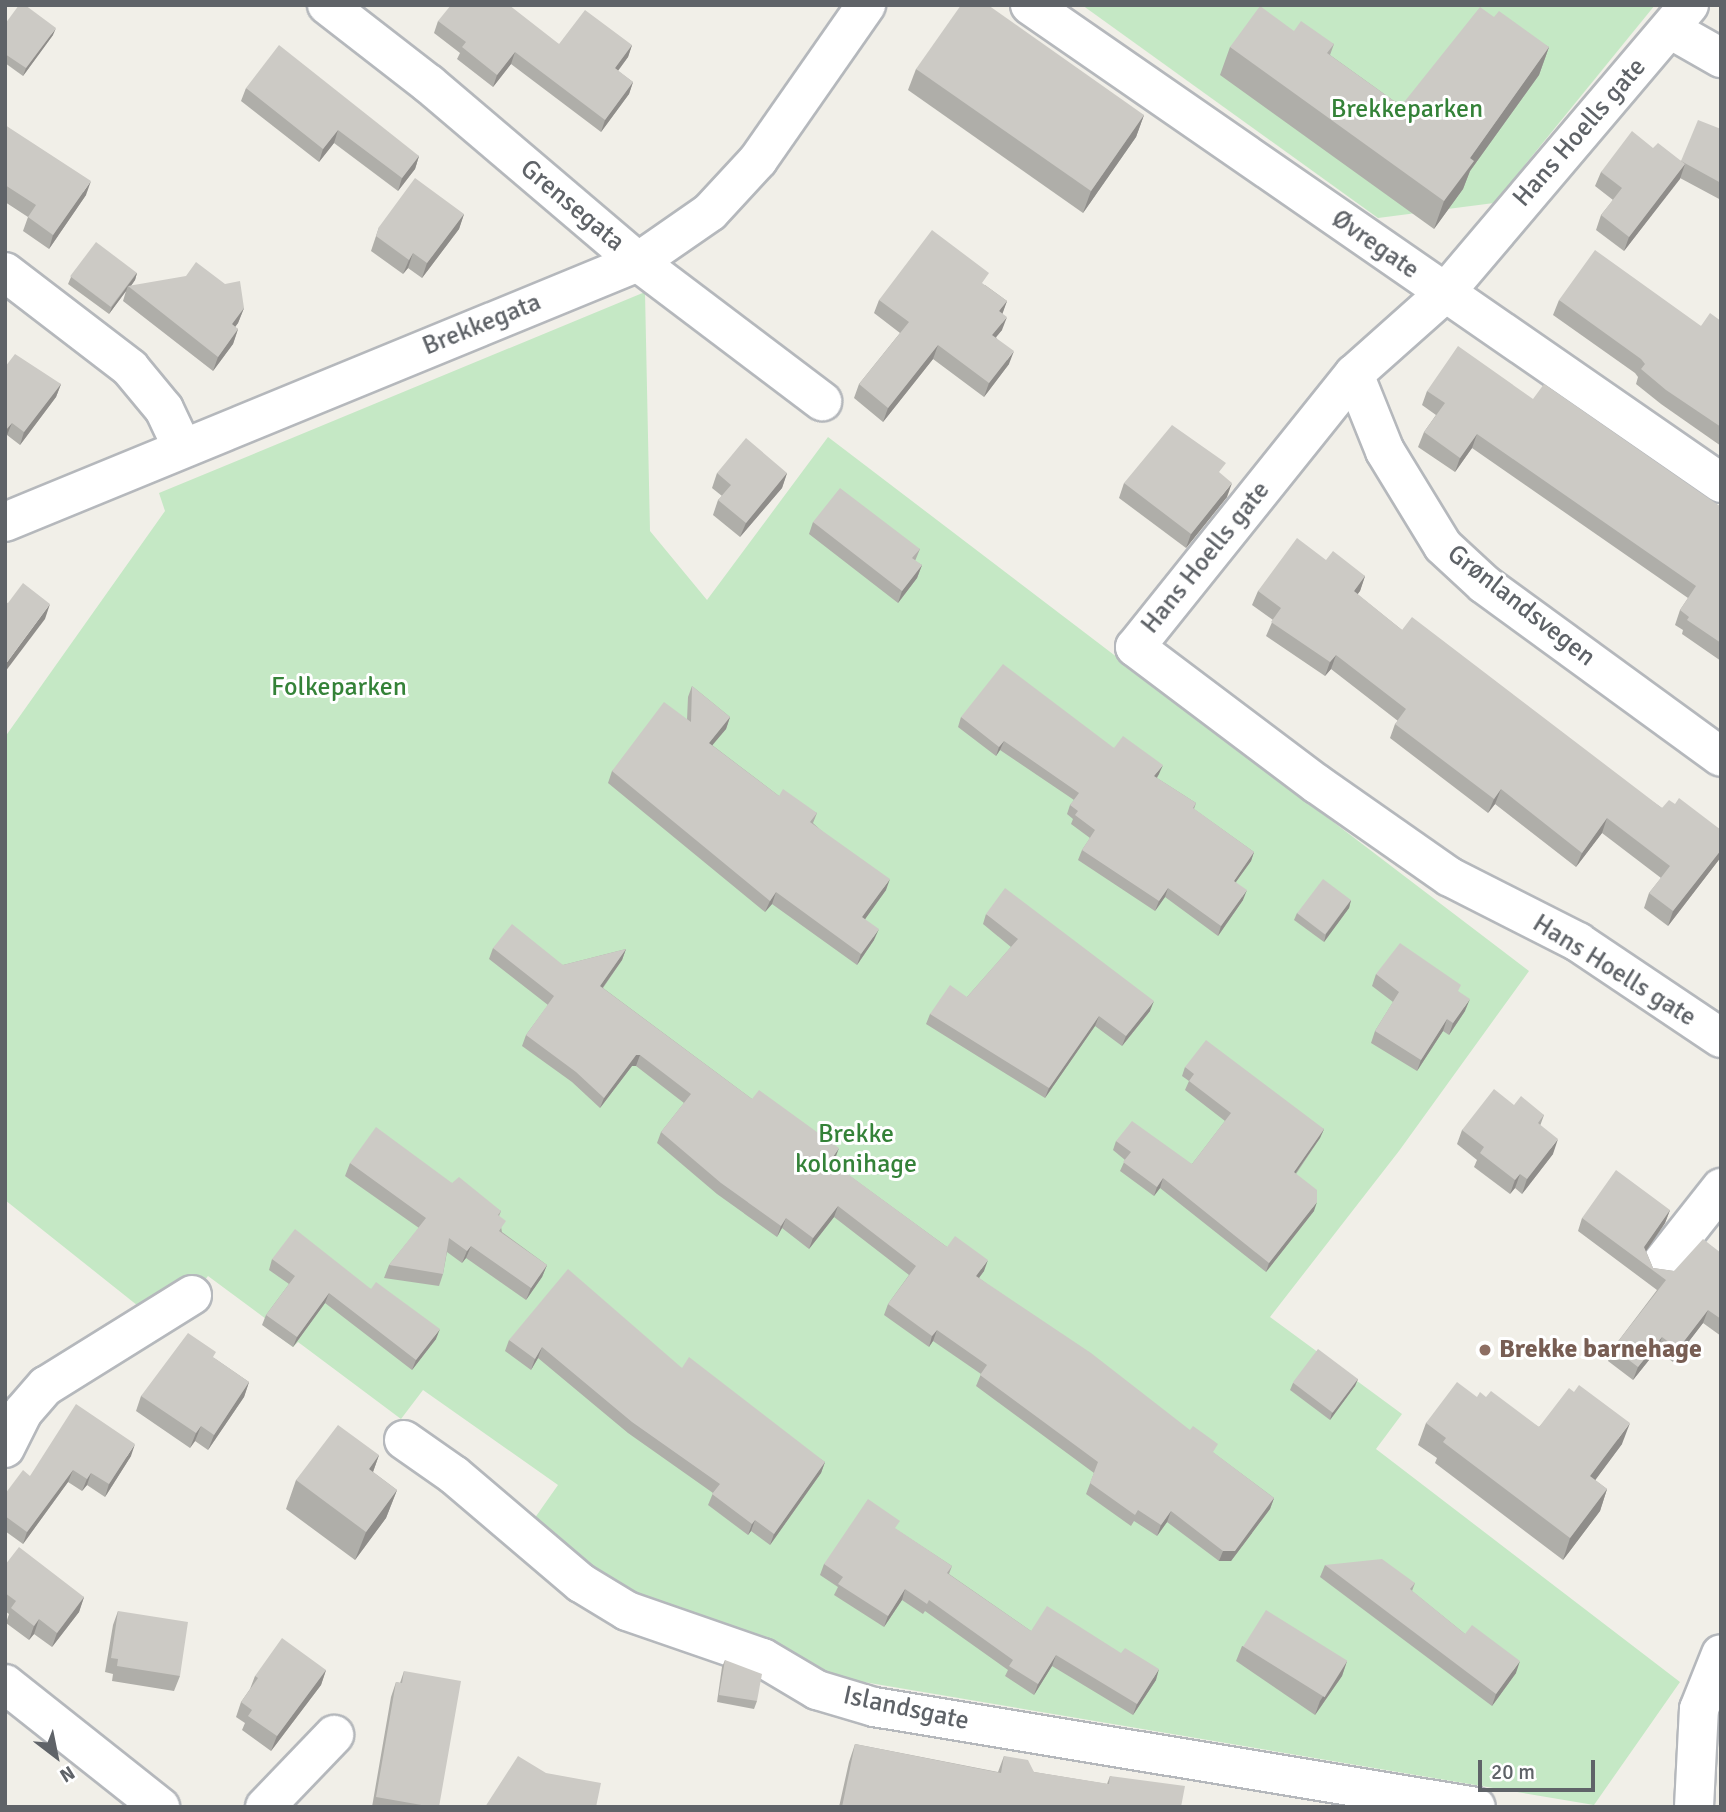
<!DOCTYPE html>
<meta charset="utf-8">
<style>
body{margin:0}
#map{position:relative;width:1726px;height:1812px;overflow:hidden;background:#f1efe8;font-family:Signika,sans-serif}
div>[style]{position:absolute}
.green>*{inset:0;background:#c5e8c5}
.roads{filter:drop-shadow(2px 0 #b5b8bc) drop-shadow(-2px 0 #b5b8bc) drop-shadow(0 2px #b5b8bc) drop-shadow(0 -2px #b5b8bc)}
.minor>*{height:38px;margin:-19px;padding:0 19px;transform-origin:19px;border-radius:19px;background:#fff}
.wall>*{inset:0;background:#afaea9}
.shaded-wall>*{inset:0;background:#8f8d8a}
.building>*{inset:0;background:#cccac5;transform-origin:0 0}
.dots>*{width:19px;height:19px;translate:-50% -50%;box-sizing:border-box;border:4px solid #fff;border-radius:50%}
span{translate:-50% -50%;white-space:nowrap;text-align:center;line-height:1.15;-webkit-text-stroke:6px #fff;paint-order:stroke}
.park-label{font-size:26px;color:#348238}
.street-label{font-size:26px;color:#5f6368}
.education-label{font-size:26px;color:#785e54;font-weight:700}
.left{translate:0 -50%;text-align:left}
.frame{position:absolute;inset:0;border:7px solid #5f6368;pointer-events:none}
.north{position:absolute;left:21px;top:1721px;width:70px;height:70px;-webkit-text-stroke:5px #fff;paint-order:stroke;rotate:148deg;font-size:19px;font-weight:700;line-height:28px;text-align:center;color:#5f6368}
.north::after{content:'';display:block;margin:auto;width:24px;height:32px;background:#5f6368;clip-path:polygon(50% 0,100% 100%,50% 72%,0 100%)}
.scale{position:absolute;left:1478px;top:1760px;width:117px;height:32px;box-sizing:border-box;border:4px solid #5f6368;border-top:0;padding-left:9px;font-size:21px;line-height:24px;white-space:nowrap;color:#5f6368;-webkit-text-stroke:5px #fff;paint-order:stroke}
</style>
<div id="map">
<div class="green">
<div style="clip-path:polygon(1082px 5px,1655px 5px,1494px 203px,1378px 218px)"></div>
<div style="clip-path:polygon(645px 292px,650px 531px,707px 600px,828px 437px,1529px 971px,1399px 1151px,1270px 1317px,1402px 1414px,1376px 1449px,1680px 1682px,1594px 1805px,834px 1677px,746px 1633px,639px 1599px,595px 1570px,532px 1522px,558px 1485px,423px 1390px,401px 1419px,298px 1342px,293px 1347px,263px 1325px,266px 1319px,208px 1276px,167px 1329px,5px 1200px,5px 737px,165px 511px,159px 493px)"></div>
</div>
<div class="roads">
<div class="minor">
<div style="left:327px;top:5px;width:129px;rotate:37.8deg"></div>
<div style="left:429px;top:84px;width:275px;rotate:40.4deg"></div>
<div style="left:638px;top:262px;width:231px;rotate:37.1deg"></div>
<div style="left:1030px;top:5px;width:840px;rotate:34.67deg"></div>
<div style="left:1689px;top:5px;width:377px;rotate:130.3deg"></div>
<div style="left:1445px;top:293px;width:122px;rotate:138.3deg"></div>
<div style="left:1354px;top:374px;width:350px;rotate:128.7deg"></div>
<div style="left:1135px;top:647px;width:228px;rotate:37deg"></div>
<div style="left:1317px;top:784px;width:162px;rotate:35deg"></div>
<div style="left:1450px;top:877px;width:144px;rotate:26.9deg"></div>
<div style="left:1578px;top:942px;width:172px;rotate:33.9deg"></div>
<div style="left:1670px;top:29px;width:59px;rotate:29.6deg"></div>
<div style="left:5px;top:272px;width:158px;rotate:37.5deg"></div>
<div style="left:130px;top:368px;width:53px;rotate:50.3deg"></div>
<div style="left:164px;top:409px;width:42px;rotate:64.7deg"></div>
<div style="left:1354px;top:374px;width:83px;rotate:68.1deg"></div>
<div style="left:1385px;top:451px;width:111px;rotate:58.6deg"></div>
<div style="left:1443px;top:546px;width:56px;rotate:42.8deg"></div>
<div style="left:1484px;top:584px;width:293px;rotate:36.1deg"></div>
<div style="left:5px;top:522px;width:684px;rotate:-22.33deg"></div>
<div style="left:638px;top:262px;width:88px;rotate:-34.8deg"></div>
<div style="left:710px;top:212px;width:71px;rotate:-47.3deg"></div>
<div style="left:758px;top:160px;width:189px;rotate:-55.1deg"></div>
<div style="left:1661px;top:1264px;width:97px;rotate:-51.7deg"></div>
<div style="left:404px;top:1440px;width:61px;rotate:35deg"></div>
<div style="left:454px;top:1475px;width:167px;rotate:40.4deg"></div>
<div style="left:581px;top:1583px;width:54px;rotate:31.3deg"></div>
<div style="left:627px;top:1611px;width:144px;rotate:19.1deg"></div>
<div style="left:763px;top:1658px;width:63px;rotate:30.7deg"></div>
<div style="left:817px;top:1690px;width:59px;rotate:16.6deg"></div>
<div style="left:874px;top:1707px;width:610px;rotate:9.43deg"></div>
<div style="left:5px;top:1448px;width:40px;rotate:-63.4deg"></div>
<div style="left:23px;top:1412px;width:35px;rotate:-49deg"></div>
<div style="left:46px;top:1386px;width:172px;rotate:-31.9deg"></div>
<div style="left:5px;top:1684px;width:198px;rotate:38.4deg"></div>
<div style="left:265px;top:1807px;width:100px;rotate:-46.2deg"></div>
<div style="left:1694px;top:1807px;width:98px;rotate:-87.1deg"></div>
<div style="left:1699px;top:1709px;width:59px;rotate:-68.2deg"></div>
</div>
</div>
<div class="wall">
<div style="clip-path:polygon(1494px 17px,1549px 47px,1539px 75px,1470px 171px,1463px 189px,1434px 229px,1220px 75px,1230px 47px,1294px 31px,1334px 44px,1330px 55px,1401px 106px)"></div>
<div style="clip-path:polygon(438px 21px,559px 44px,632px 45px,628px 57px,618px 71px,633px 82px,629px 94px,601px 132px,511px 64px,493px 87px,457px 59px,460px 53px,434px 33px)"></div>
<div style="clip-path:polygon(5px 24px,53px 35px,23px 76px,5px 63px)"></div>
<div style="clip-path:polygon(916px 69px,1144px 115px,1136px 137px,1083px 213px,908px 90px)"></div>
<div style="clip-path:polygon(246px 88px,419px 156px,415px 169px,398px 191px,334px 143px,319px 162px,241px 101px)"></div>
<div style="clip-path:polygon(5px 125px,86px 195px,49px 249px,23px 231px,28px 217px,5px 202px)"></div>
<div style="clip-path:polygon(1721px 129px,1721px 200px,1680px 178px,1624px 251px,1596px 230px,1601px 215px,1613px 200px,1595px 186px,1601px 172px,1653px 148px,1681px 161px)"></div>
<div style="clip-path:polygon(464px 214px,459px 229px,422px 278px,408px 268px,403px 274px,371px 251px,379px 227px)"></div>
<div style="clip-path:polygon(137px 273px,135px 280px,131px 286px,244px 308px,238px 323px,235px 327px,238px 329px,233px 344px,213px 371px,123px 301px,126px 291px,109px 314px,68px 284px,71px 277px)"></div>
<div style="clip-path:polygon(985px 285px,1007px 301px,1002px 313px,1002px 330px,996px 337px,1009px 364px,984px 397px,933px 359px,883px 422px,854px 398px,859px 384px,900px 333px,874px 313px,879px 300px)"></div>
<div style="clip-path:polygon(1559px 300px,1701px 326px,1721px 321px,1721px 446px,1661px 404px,1636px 384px,1638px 377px,1635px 373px,1553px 315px)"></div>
<div style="clip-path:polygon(5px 367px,61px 384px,56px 397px,20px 445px,7px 435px,5px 438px)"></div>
<div style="clip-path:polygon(1427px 391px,1533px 399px,1721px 507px,1721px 661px,1682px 634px,1683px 630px,1675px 625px,1680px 610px,1688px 598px,1472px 448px,1455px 472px,1418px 447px,1424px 432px,1436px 415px,1422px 405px)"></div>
<div style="clip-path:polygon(717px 473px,787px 473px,782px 488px,740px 537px,713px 515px,718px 500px,722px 496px,712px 488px)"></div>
<div style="clip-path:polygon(1124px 483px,1227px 497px,1186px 548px,1119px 498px)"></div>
<div style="clip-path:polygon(813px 522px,920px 549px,915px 561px,922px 565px,917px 578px,898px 603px,809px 534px)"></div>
<div style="clip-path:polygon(1326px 560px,1365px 576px,1360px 591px,1357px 594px,1402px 630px,1662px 808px,1675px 804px,1721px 830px,1721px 857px,1668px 926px,1644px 908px,1649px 893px,1661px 878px,1602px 833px,1576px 867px,1495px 804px,1488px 813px,1390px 738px,1395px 724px,1398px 721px,1331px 669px,1325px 676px,1266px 636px,1273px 620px,1252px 605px,1258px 591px)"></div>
<div style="clip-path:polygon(692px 686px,730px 717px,726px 729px,712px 745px,779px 796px,817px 813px,813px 823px,886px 890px,865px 919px,874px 940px,857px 965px,772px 904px,765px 912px,608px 783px,612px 771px,687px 720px,688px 697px)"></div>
<div style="clip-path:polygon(961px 717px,1114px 748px,1159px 774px,1157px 778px,1196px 803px,1194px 809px,1254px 852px,1251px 861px,1236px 882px,1243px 900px,1218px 936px,1165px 897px,1155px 911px,1078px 860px,1082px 850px,1090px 838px,1071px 824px,1073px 819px,1067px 814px,1070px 805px,1074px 800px,1000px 750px,996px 756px,958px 727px)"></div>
<div style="clip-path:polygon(1351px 900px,1349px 908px,1324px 942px,1294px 920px,1297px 913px)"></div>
<div style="clip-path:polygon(986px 914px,1150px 1011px,1122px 1046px,1095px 1026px,1045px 1098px,926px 1024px,930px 1014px,967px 997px,1011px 947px,983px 924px)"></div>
<div style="clip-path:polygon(493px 948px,563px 965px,626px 949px,622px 960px,603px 988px,752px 1099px,835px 1159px,832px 1163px,947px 1247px,984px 1271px,979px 1278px,1274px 1498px,1270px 1509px,1231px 1561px,1219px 1561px,1167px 1522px,1157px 1536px,1134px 1521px,1131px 1526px,1086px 1494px,1094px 1473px,976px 1386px,981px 1374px,933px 1341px,929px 1347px,884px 1315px,888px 1304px,909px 1275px,834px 1217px,809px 1249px,782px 1228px,777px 1237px,717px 1194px,657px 1143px,661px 1132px,684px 1103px,636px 1066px,632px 1066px,600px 1108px,572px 1082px,522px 1046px,526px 1035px,548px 1005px,489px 959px)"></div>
<div style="clip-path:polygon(1376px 974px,1459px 992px,1465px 1011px,1449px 1035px,1443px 1031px,1417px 1071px,1371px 1043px,1375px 1031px,1393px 1002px,1372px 986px)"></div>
<div style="clip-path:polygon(1185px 1067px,1324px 1129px,1320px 1138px,1296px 1174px,1314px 1211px,1266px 1272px,1160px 1188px,1154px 1196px,1120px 1171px,1125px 1160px,1113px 1150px,1116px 1141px,1192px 1164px,1225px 1121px,1185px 1090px,1189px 1081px,1182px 1076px)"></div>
<div style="clip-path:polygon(1514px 1105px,1544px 1115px,1540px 1126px,1553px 1154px,1522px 1194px,1515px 1188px,1510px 1194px,1474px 1167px,1477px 1160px,1457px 1144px,1462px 1130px)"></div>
<div style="clip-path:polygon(350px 1163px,452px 1183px,501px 1211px,499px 1216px,502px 1232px,547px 1265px,542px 1277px,526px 1300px,466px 1258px,462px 1263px,447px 1252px,443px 1274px,439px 1286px,384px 1278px,389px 1265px,419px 1228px,345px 1176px)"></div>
<div style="clip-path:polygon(1670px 1210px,1665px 1223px,1646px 1251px,1653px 1268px,1674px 1271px,1721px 1253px,1721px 1336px,1703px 1323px,1673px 1362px,1657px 1350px,1633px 1380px,1608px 1361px,1613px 1348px,1657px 1290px,1578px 1231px,1582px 1218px)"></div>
<div style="clip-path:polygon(272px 1259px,371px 1289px,436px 1339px,412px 1370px,325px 1303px,293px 1347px,262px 1325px,266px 1315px,289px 1284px,269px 1270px)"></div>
<div style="clip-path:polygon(509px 1340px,682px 1368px,825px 1462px,821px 1473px,770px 1545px,751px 1531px,748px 1535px,708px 1505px,713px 1493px,628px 1433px,538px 1358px,531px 1370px,505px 1351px)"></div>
<div style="clip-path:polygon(214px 1358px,249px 1382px,244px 1397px,208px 1450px,195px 1441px,190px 1448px,136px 1411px,141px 1396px)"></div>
<div style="clip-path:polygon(1358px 1379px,1355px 1386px,1330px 1420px,1290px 1390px,1293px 1383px)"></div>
<div style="clip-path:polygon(1574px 1392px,1622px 1444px,1595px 1480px,1607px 1489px,1600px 1511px,1563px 1560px,1435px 1463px,1437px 1458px,1418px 1445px,1426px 1423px,1477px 1397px,1486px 1397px,1539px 1427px)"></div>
<div style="clip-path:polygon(379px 1455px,373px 1472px,397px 1490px,386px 1518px,355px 1560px,286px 1509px,296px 1480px)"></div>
<div style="clip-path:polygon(131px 1456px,105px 1497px,87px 1485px,82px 1491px,68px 1482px,23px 1544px,5px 1531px,5px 1494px,30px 1476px)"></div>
<div style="clip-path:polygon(897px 1530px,952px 1566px,949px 1574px,1031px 1631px,1156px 1680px,1133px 1715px,1052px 1666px,1034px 1695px,1005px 1676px,1008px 1670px,925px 1611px,923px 1614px,902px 1600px,884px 1627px,834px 1595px,838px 1587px,820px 1575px,824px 1564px)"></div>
<div style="clip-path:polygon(5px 1565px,84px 1597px,79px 1612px,52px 1647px,34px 1634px,29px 1640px,6px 1623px,9px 1614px,5px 1611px)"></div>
<div style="clip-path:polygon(1325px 1565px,1415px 1583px,1412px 1591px,1465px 1634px,1516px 1673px,1492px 1706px,1320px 1577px)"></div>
<div style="clip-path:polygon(118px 1611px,180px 1676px,174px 1691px,112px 1681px,113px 1674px,105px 1672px,113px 1625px)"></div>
<div style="clip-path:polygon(1242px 1646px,1347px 1661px,1342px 1676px,1315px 1715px,1236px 1661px)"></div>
<div style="clip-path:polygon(725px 1660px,757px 1701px,754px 1709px,717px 1702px,722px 1667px)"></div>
<div style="clip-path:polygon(326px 1670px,321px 1685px,271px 1751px,242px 1730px,245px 1723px,236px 1717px,241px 1702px,250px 1689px,255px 1676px)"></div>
<div style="clip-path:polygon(404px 1671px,439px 1807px,372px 1807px,391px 1697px,396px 1682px,400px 1683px)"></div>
<div style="clip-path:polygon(855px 1744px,998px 1772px,1004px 1756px,1034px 1772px,1107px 1784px,1110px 1776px,1181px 1807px,839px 1807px,849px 1762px)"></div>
</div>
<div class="shaded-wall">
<div style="clip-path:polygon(56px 28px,53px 35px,23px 76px,26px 68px)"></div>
<div style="clip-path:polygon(632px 45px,628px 57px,611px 80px,615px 68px)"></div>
<div style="clip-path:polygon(1549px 47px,1539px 75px,1470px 171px,1463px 189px,1434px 229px,1444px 201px,1470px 158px)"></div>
<div style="clip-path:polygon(515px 52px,511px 64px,493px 87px,497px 75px)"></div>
<div style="clip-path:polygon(633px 82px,629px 94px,601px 132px,605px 120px)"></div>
<div style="clip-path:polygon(1144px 115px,1136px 137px,1083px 213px,1091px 191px)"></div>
<div style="clip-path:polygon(338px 130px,334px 143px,319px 162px,323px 149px)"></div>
<div style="clip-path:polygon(419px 156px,415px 169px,398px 191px,402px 178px)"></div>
<div style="clip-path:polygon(1685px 164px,1680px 179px,1624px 251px,1629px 237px)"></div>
<div style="clip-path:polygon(91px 181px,86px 195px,49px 249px,53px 235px)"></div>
<div style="clip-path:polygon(464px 214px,459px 229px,422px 278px,427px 263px)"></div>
<div style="clip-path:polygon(413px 253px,408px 268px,403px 274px,409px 260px)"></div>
<div style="clip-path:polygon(137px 273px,135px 280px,130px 287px,128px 286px,126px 291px,109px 314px,112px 307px)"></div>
<div style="clip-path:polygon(1007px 301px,1002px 315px,999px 311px)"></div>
<div style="clip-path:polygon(244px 308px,238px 323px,226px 339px,232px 324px)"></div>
<div style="clip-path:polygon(1007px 317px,1002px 330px,987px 348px,992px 335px)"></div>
<div style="clip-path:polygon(238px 329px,233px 344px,213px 371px,218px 357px)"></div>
<div style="clip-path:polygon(938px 345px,933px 359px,883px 422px,888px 408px)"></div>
<div style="clip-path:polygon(1014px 351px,1009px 364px,984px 397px,989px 383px)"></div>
<div style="clip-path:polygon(61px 384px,56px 397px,20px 445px,24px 432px)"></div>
<div style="clip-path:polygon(12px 423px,7px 435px,5px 438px,5px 431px)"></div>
<div style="clip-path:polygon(1477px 434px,1472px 448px,1455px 472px,1460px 458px)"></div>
<div style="clip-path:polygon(787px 473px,782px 488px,740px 537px,746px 523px)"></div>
<div style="clip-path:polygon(1232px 483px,1227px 497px,1186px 548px,1191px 534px)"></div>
<div style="clip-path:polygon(922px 565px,917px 578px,898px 603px,902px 591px)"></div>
<div style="clip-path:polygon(1365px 576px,1360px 591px,1349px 606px,1354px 591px)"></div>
<div style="clip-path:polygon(50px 604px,45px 619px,5px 672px,5px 665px)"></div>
<div style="clip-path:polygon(1336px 655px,1331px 669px,1325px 676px,1330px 662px)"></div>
<div style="clip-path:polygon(730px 717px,726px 729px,705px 754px,709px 743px)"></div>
<div style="clip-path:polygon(1004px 741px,1000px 750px,996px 756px,999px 747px)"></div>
<div style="clip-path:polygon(1163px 765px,1159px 774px,1151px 786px,1154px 776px)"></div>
<div style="clip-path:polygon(1501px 789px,1495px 804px,1488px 813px,1494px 799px)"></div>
<div style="clip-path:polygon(1607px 818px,1602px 833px,1576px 867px,1582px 853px)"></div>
<div style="clip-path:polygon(1721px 850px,1721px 857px,1668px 926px,1673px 911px)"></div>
<div style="clip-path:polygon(1254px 852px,1251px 861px,1230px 890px,1234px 881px)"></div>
<div style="clip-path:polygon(890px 879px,886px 890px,858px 929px,862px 917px)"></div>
<div style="clip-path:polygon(1168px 888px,1165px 897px,1155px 911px,1159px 901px)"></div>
<div style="clip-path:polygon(1247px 890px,1243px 900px,1218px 936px,1221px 926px)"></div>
<div style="clip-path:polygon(776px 892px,772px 904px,765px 912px,770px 901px)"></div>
<div style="clip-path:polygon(1351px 900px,1349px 908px,1324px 942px,1326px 934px)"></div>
<div style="clip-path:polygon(879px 929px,874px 940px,857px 965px,861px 954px)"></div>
<div style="clip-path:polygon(626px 949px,622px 960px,596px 997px,600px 986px)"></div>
<div style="clip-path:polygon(1470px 999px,1465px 1011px,1449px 1035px,1453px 1023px)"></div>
<div style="clip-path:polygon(1154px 1001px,1150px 1011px,1122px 1046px,1126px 1036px)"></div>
<div style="clip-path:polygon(1099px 1016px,1095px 1026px,1045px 1098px,1049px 1088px)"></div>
<div style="clip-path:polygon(1447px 1019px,1443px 1031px,1417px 1071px,1421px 1060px)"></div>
<div style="clip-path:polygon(636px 1055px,640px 1055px,636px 1066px,632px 1066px,600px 1108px,604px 1098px)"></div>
<div style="clip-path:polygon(1324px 1129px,1320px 1138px,1290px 1181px,1294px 1172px)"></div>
<div style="clip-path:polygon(1558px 1139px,1553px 1154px,1522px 1194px,1527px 1179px)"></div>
<div style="clip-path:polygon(839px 1148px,835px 1159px,826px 1172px,830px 1161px)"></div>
<div style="clip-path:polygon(1520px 1174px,1515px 1188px,1510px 1194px,1515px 1180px)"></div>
<div style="clip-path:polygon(1163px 1178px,1160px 1188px,1154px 1196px,1157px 1187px)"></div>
<div style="clip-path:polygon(1317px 1202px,1314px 1211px,1266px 1272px,1269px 1263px)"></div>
<div style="clip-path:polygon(838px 1206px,834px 1217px,809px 1249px,813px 1238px)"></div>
<div style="clip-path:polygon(1670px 1210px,1665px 1223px,1640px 1260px,1644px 1247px)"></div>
<div style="clip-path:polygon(786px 1218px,782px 1228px,777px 1237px,781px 1226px)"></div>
<div style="clip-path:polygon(471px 1246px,466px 1258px,462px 1263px,467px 1251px)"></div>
<div style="clip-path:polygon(988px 1260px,984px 1271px,972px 1287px,976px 1276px)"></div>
<div style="clip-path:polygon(547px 1265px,542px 1277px,526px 1300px,531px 1288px)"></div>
<div style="clip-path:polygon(329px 1293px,325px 1303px,293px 1347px,297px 1337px)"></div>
<div style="clip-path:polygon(1708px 1310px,1703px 1323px,1673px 1362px,1678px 1349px)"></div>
<div style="clip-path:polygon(440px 1329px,436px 1339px,412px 1370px,416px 1360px)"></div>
<div style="clip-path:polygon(937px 1330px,933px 1341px,929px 1347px,932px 1336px)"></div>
<div style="clip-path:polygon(1662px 1337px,1657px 1350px,1633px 1380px,1638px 1367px)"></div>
<div style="clip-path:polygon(542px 1347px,538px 1358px,531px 1370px,535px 1359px)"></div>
<div style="clip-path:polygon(1358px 1379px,1355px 1386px,1330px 1420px,1332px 1413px)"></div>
<div style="clip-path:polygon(249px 1382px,244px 1397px,208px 1450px,214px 1435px)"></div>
<div style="clip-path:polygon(1630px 1423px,1622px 1444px,1582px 1498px,1590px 1476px)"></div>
<div style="clip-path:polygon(201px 1426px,195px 1441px,190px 1448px,196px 1433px)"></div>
<div style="clip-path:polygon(135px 1444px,131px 1456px,105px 1497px,109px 1484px)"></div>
<div style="clip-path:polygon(379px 1455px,369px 1483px,369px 1469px)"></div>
<div style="clip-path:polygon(825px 1462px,821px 1473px,770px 1545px,774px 1534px)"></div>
<div style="clip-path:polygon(73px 1470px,68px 1482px,23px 1544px,27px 1532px)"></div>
<div style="clip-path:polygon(91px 1473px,87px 1485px,82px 1491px,87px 1479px)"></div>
<div style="clip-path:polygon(1607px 1489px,1600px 1511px,1563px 1560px,1570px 1538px)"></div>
<div style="clip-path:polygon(397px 1490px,386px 1518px,355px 1560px,366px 1532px)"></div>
<div style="clip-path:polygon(1274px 1498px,1270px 1509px,1231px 1561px,1219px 1561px,1223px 1551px)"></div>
<div style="clip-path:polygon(1171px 1511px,1167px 1522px,1157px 1536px,1161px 1525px)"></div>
<div style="clip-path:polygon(755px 1520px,751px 1531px,748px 1535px,752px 1524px)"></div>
<div style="clip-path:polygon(905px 1589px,902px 1600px,884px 1627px,888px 1616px)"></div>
<div style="clip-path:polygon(84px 1597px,79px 1612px,52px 1647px,57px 1633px)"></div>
<div style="clip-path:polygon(39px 1619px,34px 1634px,29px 1640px,34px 1626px)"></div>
<div style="clip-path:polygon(1056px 1655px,1052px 1666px,1034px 1695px,1038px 1684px)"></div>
<div style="clip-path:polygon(1347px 1661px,1342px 1676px,1315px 1715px,1320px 1701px)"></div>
<div style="clip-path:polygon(1520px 1661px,1516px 1673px,1492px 1706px,1496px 1694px)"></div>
<div style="clip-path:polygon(1159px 1669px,1156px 1680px,1133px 1715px,1137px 1704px)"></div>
<div style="clip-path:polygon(326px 1670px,321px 1685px,271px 1751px,277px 1736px)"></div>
</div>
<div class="building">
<div style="clip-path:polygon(19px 5px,25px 5px,56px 28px,26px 68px,5px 54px,5px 24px)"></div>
<div style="clip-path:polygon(451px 5px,509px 5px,559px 44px,585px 10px,632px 45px,615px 68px,633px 82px,605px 120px,515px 52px,497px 75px,462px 47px,466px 42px,438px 21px)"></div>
<div style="clip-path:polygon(961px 5px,988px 5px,1144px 115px,1091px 191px,916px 69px)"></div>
<div style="clip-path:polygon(1260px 6px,1294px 31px,1301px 21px,1334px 44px,1327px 53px,1401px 106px,1480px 7px,1494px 17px,1499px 11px,1549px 47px,1470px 158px,1474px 161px,1444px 201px,1230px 47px)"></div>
<div style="clip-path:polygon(279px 45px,419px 156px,402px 178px,338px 130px,323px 149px,246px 88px)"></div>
<div style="clip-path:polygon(1698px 120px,1721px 129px,1721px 183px,1681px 161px)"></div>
<div style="clip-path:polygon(5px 125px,91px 181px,53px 235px,28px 217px,36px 205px,5px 185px)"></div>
<div style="clip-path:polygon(1632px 131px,1653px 148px,1658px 143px,1685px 164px,1629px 237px,1601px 215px,1622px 188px,1601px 172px)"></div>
<div style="clip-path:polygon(415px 178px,464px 214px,427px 263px,413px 253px,409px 260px,376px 236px,379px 227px)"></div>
<div style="clip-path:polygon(932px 230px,989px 273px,982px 283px,1007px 301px,999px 311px,1007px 317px,992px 335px,1014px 351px,989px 383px,938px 345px,888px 408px,859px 384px,909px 322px,879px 300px)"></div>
<div style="left:96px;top:242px;width:51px;height:43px;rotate:37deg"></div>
<div style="clip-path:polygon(1595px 250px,1701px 326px,1710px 313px,1721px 321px,1721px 427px,1666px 390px,1641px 369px,1645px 364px,1641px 359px,1559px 300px)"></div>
<div style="clip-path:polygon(196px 262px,225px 284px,240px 281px,244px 308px,232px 324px,238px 329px,218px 357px,128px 286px,186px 276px)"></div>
<div style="clip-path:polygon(1458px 346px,1533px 399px,1544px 384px,1721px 507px,1721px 643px,1687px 620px,1689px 617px,1680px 610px,1696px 586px,1477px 434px,1460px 458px,1424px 432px,1445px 403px,1427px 391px)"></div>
<div style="clip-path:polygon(15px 354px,61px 384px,24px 432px,12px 423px,5px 431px,5px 367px)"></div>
<div style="clip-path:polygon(1172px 425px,1226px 463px,1219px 472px,1232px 483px,1191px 534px,1124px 483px)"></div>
<div style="clip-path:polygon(746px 438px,787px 473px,746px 523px,718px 500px,731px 485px,717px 473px)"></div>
<div style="clip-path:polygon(840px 488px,920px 549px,912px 558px,922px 565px,902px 591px,813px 522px)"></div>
<div style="clip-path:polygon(1297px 538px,1326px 560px,1333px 551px,1365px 576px,1354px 591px,1402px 630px,1412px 617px,1662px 808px,1669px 800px,1675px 804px,1679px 798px,1721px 830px,1721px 850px,1673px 911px,1649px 893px,1670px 866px,1607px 818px,1582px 853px,1501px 789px,1494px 799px,1395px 724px,1406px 709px,1336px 655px,1330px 662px,1271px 622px,1281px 608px,1258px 591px)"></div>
<div style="clip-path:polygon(23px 583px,50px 604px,5px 665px,5px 602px,8px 603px)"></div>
<div style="clip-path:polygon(1003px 664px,1114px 748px,1123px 736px,1163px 765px,1154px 776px,1196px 803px,1193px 808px,1254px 852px,1234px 881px,1247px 890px,1221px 926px,1168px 888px,1159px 901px,1082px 850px,1095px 830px,1075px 815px,1078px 811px,1070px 805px,1079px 793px,1004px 741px,999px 747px,961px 717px)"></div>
<div style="clip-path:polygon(692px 686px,730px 717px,709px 743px,779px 796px,783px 789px,817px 813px,810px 822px,890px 879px,862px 917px,879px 929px,861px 954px,776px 892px,770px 901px,612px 771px,664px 702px,691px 722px)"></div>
<div style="left:1323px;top:879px;width:35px;height:43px;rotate:37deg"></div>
<div style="clip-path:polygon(1005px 888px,1154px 1001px,1126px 1036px,1099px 1016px,1049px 1088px,930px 1014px,950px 985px,967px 997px,1018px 939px,986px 914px)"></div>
<div style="clip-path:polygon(512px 924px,563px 965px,626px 949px,600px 986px,752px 1099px,759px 1090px,839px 1148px,830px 1161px,947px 1247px,955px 1236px,988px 1260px,976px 1276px,1091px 1353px,1190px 1430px,1193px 1426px,1218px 1444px,1213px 1452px,1274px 1498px,1235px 1551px,1223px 1551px,1171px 1511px,1161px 1525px,1138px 1510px,1135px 1515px,1090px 1483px,1098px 1462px,980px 1375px,987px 1365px,937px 1330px,932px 1336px,888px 1304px,916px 1266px,838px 1206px,813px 1238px,786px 1218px,781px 1226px,721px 1183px,661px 1132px,691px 1094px,640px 1055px,636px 1055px,604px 1098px,576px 1072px,526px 1035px,554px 996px,493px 948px)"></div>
<div style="clip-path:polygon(1400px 943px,1461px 985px,1458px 991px,1470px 999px,1453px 1023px,1447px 1019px,1421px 1060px,1375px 1031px,1399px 992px,1376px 974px)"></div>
<div style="clip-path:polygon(1206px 1040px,1324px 1129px,1294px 1172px,1317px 1190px,1317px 1202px,1269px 1263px,1163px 1178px,1157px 1187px,1123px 1162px,1131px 1152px,1116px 1141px,1132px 1121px,1192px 1164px,1231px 1113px,1189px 1081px,1194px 1074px,1185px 1067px)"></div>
<div style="clip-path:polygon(1494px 1089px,1514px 1105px,1521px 1096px,1544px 1115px,1538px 1123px,1558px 1139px,1527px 1179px,1520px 1174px,1515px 1180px,1480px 1153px,1484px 1147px,1462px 1130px)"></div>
<div style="clip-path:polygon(376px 1127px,452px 1183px,459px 1177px,501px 1211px,498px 1215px,506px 1221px,499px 1231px,547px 1265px,531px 1288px,471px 1246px,467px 1251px,449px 1238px,443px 1274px,389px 1265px,426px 1218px,350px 1163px)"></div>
<div style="clip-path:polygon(1616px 1170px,1670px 1210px,1644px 1247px,1653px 1268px,1674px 1271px,1703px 1239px,1721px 1253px,1721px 1319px,1708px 1310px,1678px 1349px,1662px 1337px,1638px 1367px,1613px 1348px,1666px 1280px,1582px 1218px)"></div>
<div style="clip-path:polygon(295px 1229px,371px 1289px,376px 1282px,440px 1329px,416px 1360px,329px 1293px,297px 1337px,266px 1315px,295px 1276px,272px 1259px)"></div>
<div style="clip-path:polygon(568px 1269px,682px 1368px,689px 1357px,825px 1462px,774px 1534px,755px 1520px,752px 1524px,712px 1494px,720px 1484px,632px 1422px,542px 1347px,535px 1359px,509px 1340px)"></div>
<div style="clip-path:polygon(188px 1333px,216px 1352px,213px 1357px,249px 1382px,214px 1435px,201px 1426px,196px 1433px,141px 1396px)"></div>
<div style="left:1318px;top:1349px;width:50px;height:42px;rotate:37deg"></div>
<div style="clip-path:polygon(1457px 1382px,1477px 1397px,1480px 1392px,1486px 1397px,1491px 1391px,1539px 1427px,1569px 1388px,1574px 1392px,1579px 1385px,1630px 1423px,1590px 1476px,1607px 1489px,1570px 1538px,1443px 1442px,1446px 1438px,1426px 1423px)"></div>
<div style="clip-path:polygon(76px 1404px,135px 1444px,109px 1484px,91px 1473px,87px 1479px,73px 1470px,27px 1532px,5px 1516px,5px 1494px,23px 1470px,30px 1476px)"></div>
<div style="clip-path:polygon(338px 1425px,379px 1455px,369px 1469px,397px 1490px,366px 1532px,296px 1480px)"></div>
<div style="clip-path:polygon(868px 1499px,900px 1521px,895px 1528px,952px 1566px,947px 1573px,1031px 1631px,1047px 1606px,1121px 1653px,1125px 1648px,1159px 1669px,1137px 1704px,1056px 1655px,1038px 1684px,1009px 1666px,1013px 1660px,929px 1600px,927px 1604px,905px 1589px,888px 1616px,838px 1584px,843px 1577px,824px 1564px)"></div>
<div style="clip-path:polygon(19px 1547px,84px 1597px,57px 1633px,39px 1619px,34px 1626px,11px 1608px,16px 1601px,5px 1593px,5px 1565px)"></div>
<div style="clip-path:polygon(1382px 1559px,1415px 1583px,1410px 1589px,1465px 1634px,1472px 1625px,1520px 1661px,1496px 1694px,1325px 1565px)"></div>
<div style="left:1266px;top:1610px;width:96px;height:43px;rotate:32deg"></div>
<div style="clip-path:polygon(118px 1611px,188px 1622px,180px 1676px,117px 1666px,118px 1659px,111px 1658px)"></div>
<div style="clip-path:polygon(282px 1638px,326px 1670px,277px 1736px,248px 1716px,252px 1710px,241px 1702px,258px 1678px,255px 1676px)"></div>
<div style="clip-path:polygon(725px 1660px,762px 1674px,757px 1701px,719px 1695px)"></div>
<div style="clip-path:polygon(404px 1671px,461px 1681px,439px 1807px,433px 1807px,376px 1797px,396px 1682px,402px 1683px)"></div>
<div style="clip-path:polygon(855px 1744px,1001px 1773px,1004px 1756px,1028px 1760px,1034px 1772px,1109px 1784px,1110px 1776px,1185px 1786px,1181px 1807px,842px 1807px)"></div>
<div style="clip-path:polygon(518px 1756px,546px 1773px,601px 1783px,596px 1807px,485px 1807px)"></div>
</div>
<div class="dots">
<div style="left:1485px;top:1350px;background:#8d6e63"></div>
</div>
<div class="park-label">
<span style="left:1407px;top:110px">Brekkeparken</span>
<span style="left:339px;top:688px">Folkeparken</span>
<span style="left:856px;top:1150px">Brekke<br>kolonihage</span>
</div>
<div class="street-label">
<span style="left:1580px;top:133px;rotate:-49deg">Hans Hoells gate</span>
<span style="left:572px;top:206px;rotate:40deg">Grensegata</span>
<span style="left:1375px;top:245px;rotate:35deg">Øvregate</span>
<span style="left:482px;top:325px;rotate:-22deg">Brekkegata</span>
<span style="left:1206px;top:558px;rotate:-51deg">Hans Hoells gate</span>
<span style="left:1521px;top:606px;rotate:38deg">Grønlandsvegen</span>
<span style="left:1614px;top:971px;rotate:32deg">Hans Hoells gate</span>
<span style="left:906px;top:1709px;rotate:12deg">Islandsgate</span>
</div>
<div class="education-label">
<span class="left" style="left:1499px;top:1350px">Brekke barnehage</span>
</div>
<div class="frame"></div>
<div class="north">N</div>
<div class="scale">20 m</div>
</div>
